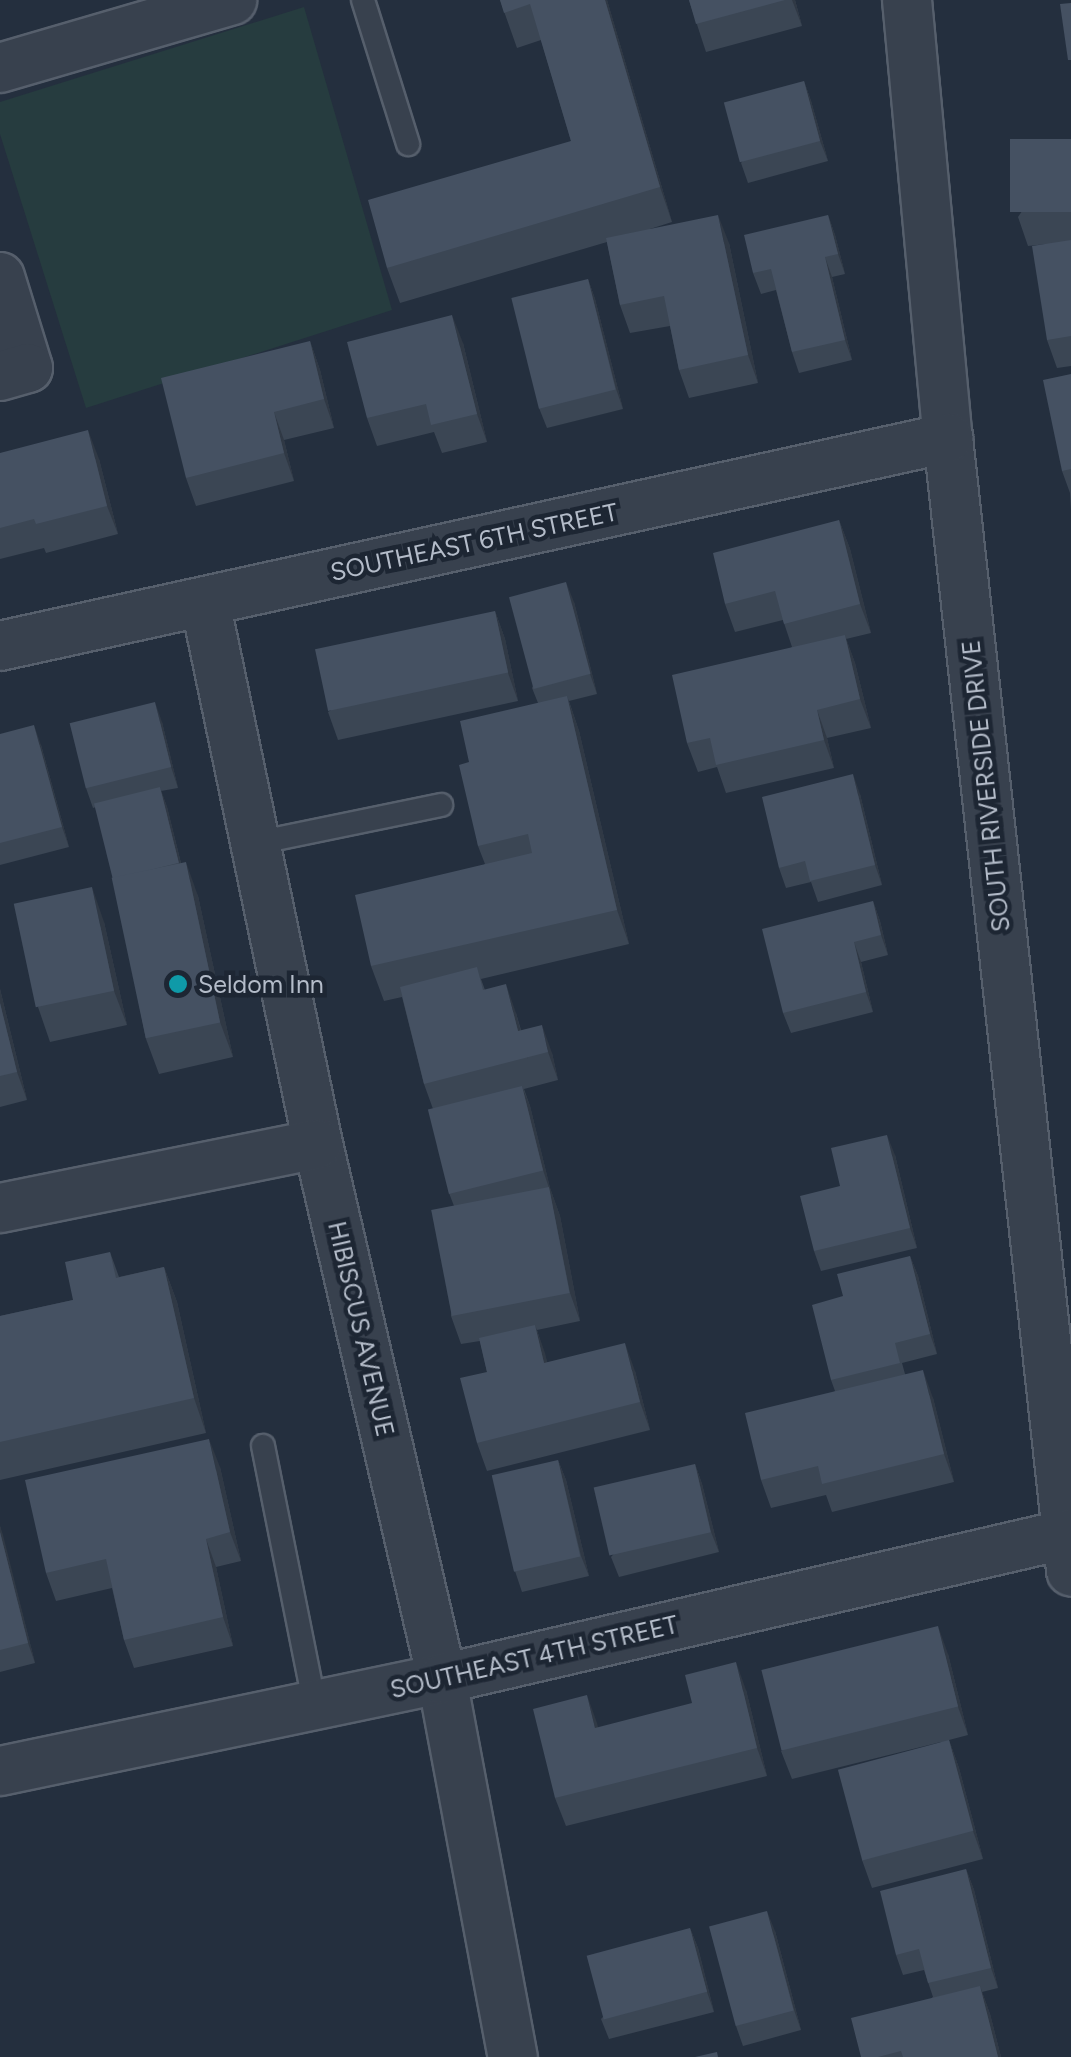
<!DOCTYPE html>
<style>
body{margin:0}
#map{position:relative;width:1071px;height:2057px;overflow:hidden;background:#242f3e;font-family:Figtree,sans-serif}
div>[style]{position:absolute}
.green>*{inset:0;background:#263c3f}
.roads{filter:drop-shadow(2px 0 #565f6c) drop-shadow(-2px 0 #565f6c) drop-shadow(0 2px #565f6c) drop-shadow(0 -2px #565f6c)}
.service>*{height:22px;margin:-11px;padding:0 11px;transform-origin:11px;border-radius:11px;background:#38414e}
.minor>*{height:48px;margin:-24px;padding:0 24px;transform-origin:24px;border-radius:24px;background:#38414e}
.wall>*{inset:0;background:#3b4654}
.shaded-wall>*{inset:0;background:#303945}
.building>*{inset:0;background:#455162;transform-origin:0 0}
.dots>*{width:28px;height:28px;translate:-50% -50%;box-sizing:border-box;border:5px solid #1d2633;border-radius:50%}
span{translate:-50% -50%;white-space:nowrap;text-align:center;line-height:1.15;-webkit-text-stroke:9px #1d2633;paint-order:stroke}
.street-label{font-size:25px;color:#b4bcc9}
.poi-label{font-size:25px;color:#b4bcc9}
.left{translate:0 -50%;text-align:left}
</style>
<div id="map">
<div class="green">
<div style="clip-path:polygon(304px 7px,392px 310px,86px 408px,0 134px,0 102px)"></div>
</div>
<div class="roads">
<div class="service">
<div style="left:363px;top:0;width:151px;rotate:72.6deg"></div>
<div style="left:256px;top:843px;width:189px;rotate:-11.6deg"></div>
<div style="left:263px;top:1446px;width:265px;rotate:78.7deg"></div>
</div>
<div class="minor">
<div style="left:907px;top:0;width:440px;rotate:84.7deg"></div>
<div style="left:948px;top:438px;width:1140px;rotate:83.8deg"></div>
<div style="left:0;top:68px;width:242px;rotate:-16.3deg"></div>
<div style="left:0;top:277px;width:95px;rotate:72.9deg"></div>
<div style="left:28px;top:368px;width:29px;rotate:164deg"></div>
<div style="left:205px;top:602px;width:554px;rotate:78.22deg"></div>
<div style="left:318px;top:1144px;width:549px;rotate:76.95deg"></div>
<div style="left:442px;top:1679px;width:385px;rotate:79.4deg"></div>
<div style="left:0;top:646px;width:971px;rotate:-12.38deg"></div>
<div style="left:0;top:1208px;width:324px;rotate:-11.4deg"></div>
<div style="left:0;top:1771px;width:451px;rotate:-11.8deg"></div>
<div style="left:442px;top:1679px;width:642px;rotate:-13.06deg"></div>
</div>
</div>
<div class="wall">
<div style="clip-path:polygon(500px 0,607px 0,672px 222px,650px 229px,729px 243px,758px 383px,689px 398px,679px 370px,670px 326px,630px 333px,620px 305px,607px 242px,400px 303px,387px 268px,571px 141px,541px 40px,517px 48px)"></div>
<div style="clip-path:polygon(689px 0,795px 0,802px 26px,706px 52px)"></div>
<div style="clip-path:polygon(804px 81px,811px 101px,828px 161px,748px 183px,741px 163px)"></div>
<div style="clip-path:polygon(1071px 139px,1071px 366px,1057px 368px,1047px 340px,1047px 244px,1028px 246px,1018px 217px)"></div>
<div style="clip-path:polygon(828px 215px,835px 235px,845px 274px,832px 277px,852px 360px,799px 373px,792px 352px,776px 290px,761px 294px,753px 273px)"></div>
<div style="clip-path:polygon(588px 279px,595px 299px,623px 409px,547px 428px,539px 408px)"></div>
<div style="clip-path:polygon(310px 341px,320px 370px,334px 428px,284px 440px,294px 481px,196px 506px,186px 478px)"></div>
<div style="clip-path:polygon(463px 343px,487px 442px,442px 453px,434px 432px,377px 446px,367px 418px)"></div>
<div style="clip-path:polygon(1071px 374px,1071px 510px,1070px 493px,1062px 471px)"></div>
<div style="clip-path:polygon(0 453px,99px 459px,118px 534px,46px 553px,44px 548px,0 559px)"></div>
<div style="clip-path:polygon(839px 520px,850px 549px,871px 633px,846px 639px,855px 663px,871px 728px,827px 738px,834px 768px,726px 793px,717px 767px,698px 772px,687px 743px,792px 647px,783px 620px,735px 632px,725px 604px)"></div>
<div style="clip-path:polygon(574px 602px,597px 694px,569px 701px,579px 731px,629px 944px,481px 979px,485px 990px,516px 1013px,521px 1030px,552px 1053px,558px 1080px,524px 1089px,530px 1106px,550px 1188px,560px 1216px,580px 1321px,537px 1330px,547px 1362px,635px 1371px,650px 1430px,487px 1471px,477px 1443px,487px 1372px,480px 1341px,461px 1344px,451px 1316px,454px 1206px,449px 1193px,433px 1109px,424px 1084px,402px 997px,384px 1001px,371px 966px,485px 864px,478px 846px,469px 762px,538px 703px,532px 688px)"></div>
<div style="clip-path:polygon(495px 611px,505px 639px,518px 701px,338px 740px,328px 712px)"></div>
<div style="clip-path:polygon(162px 722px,178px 788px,161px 791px,167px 807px,181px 863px,198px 896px,233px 1057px,159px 1074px,146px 1039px,113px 876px,96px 807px,93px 808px,86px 788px)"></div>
<div style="clip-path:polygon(0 734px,41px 745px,69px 847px,0 865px)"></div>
<div style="clip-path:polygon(860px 794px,882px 885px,818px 902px,811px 882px,786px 888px,779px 868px)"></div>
<div style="clip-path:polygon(873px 901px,880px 921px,888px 955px,861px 962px,873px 1012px,791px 1033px,783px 1013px)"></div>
<div style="clip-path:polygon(104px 922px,127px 1025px,50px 1042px,38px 1007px)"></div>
<div style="clip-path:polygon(0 989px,27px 1100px,0 1107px)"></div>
<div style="clip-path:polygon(895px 1155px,917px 1248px,821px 1271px,814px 1251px,840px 1186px)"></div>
<div style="clip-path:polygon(110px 1252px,119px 1277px,164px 1267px,177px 1302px,206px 1433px,0 1480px,0 1316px,73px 1300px)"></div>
<div style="clip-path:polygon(910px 1256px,918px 1276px,937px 1354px,902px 1363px,905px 1374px,933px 1398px,954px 1482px,832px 1512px,826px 1495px,771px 1508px,761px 1480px,835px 1391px,831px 1380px,843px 1296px)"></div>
<div style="clip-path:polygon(558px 1460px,566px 1480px,589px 1576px,522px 1592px,515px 1571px)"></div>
<div style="clip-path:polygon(695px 1464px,702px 1484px,719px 1552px,619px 1577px,611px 1557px)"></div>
<div style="clip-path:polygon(220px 1467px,241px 1561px,216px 1567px,233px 1646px,134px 1668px,124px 1640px,112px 1588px,56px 1601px,46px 1573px)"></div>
<div style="clip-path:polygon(0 1526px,35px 1663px,0 1672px)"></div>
<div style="clip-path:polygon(948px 1654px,968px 1735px,949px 1740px,959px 1768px,983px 1859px,872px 1888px,862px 1860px,941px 1742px,792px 1779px,781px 1751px)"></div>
<div style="clip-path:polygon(746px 1690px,767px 1776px,566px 1826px,555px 1798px)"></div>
<div style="clip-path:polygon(966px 1869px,974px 1890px,998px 1988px,982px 1992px,990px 2014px,1001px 2057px,861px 2057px,933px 1997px,924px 1970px,903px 1975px,896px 1955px)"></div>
<div style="clip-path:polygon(690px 1928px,698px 1948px,714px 2012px,609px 2039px,601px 2019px)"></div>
<div style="clip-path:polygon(775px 1931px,801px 2030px,743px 2046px,736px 2026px)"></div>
</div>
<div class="shaded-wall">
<div style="clip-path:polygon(605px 0,607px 0,672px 222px,660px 187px)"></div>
<div style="clip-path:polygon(792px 0,795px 0,802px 26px)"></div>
<div style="clip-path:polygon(804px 81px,811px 101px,828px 161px,820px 141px)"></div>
<div style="clip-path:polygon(718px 215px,729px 243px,758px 383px,748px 355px)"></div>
<div style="clip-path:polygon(828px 215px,835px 235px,845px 274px,838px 254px)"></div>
<div style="clip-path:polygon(825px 257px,832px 277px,852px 360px,845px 340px)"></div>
<div style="clip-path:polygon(588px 279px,595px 299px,623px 409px,616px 389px)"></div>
<div style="clip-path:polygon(452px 315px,463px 343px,487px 442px,477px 414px)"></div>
<div style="clip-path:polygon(310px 341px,320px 370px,334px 428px,324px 399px)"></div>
<div style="clip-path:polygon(274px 412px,284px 440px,294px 481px,284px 453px)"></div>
<div style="clip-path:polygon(88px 430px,99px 459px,118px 534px,107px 506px)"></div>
<div style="clip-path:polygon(839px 520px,850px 549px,871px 633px,860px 604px)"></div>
<div style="clip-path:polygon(566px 582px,574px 602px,597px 694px,590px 674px)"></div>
<div style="clip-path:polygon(495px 611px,505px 639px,518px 701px,508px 673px)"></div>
<div style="clip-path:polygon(845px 635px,855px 663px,871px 728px,860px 699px)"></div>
<div style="clip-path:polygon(567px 696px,579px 731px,629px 944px,617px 910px)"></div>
<div style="clip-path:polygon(155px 702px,162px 722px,178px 788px,171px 767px)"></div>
<div style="clip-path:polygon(817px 710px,827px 738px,834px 768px,824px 740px)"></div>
<div style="clip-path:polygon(34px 725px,41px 745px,69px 847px,62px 827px)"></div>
<div style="clip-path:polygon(853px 774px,860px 794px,882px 885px,875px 865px)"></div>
<div style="clip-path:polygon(160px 787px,167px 807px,186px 884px,179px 864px)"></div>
<div style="clip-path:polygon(186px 862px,198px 896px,233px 1057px,220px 1022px)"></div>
<div style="clip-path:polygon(92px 887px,104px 922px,127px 1025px,114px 991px)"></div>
<div style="clip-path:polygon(873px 901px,880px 921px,888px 955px,881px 935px)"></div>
<div style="clip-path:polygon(854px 942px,861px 962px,873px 1012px,866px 992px)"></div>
<div style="clip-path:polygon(506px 984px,516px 1013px,528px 1059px,518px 1031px)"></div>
<div style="clip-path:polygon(0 989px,27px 1100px,17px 1072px,0 1003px)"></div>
<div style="clip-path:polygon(542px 1025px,552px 1053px,558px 1080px,548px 1052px)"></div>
<div style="clip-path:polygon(522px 1086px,530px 1106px,550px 1188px,560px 1216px,580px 1321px,570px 1293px,549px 1188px,543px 1170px)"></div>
<div style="clip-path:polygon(887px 1135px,895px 1155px,917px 1248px,910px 1228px)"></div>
<div style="clip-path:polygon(910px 1256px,918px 1276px,937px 1354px,930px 1334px)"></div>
<div style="clip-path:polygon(164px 1267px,177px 1302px,206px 1433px,194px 1398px)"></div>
<div style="clip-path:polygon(535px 1325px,545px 1353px,554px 1391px,544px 1363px)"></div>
<div style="clip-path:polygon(625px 1343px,635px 1371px,650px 1430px,640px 1402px)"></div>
<div style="clip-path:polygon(923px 1370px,933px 1398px,954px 1482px,944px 1454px)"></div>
<div style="clip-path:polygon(209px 1439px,220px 1467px,241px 1561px,230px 1532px)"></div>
<div style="clip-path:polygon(558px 1460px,566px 1480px,589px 1576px,581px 1556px)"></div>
<div style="clip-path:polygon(695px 1464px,702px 1484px,719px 1552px,711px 1532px)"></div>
<div style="clip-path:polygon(0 1526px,3px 1535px,35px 1663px,28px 1643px,0 1532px)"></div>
<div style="clip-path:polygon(206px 1539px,216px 1567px,233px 1646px,223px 1617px)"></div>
<div style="clip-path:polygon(938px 1626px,948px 1654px,968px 1735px,958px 1707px)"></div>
<div style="clip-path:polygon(736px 1662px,746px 1690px,767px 1776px,757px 1748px)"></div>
<div style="clip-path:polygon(587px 1695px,597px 1723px,605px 1756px,595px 1728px)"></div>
<div style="clip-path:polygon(949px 1740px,959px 1768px,983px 1859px,973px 1831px)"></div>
<div style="clip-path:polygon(966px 1869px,974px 1890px,998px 1988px,991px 1968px)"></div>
<div style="clip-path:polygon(767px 1911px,775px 1931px,801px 2030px,794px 2010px)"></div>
<div style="clip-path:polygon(690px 1928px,698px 1948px,714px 2012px,707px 1992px)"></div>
<div style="clip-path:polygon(980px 1986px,990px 2014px,1001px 2057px,998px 2057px)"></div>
</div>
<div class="building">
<div style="clip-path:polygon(500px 0,605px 0,660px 187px,387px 268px,368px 200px,571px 141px,530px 4px,504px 13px)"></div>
<div style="clip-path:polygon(689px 0,785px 0,696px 24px)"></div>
<div style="clip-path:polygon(1071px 3px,1071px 60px,1068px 60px,1060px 4px)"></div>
<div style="left:804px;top:81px;width:62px;height:83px;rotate:75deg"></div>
<div style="left:1071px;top:139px;width:73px;height:61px;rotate:90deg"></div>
<div style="clip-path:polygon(718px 215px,748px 355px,679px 370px,664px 296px,620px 305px,606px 238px)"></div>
<div style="clip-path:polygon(828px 215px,838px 254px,825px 257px,845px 340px,792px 352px,771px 269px,753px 273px,744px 235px)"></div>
<div style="clip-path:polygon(1071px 240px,1071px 336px,1047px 340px,1032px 246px)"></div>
<div style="left:588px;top:279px;width:114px;height:79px;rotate:76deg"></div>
<div style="clip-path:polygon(452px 315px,477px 414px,431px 425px,426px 404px,367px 418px,347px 342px)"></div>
<div style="clip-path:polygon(310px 341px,324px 399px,274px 412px,284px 453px,186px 478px,161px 378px)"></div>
<div style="clip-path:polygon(1071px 374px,1071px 469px,1062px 471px,1043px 380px)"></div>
<div style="clip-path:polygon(88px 430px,107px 506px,36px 524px,34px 519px,0 528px,0 453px)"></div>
<div style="clip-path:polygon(839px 520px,860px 604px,784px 624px,775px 591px,725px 604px,713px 553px)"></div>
<div style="left:566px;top:582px;width:95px;height:59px;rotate:75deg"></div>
<div style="left:495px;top:611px;width:63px;height:184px;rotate:78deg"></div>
<div style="clip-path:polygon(845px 635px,860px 699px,817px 710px,824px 740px,716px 765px,710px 738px,687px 743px,672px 675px)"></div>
<div style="clip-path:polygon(567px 696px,617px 910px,371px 966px,355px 895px,532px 853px,528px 834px,478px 846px,459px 765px,469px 762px,460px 721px)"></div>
<div style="left:155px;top:702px;width:67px;height:88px;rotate:76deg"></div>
<div style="clip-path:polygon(34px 725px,62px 827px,0 843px,0 734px)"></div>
<div style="clip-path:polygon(853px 774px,875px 865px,810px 881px,805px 861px,779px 868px,762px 797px)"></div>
<div style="left:160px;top:787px;width:78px;height:68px;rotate:76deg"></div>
<div style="left:186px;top:862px;width:164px;height:76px;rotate:78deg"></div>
<div style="left:92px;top:887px;width:106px;height:80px;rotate:78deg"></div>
<div style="clip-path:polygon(873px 901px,881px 935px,854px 942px,866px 992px,783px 1013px,762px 929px)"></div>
<div style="clip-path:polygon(477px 967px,483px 990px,506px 984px,518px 1031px,542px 1025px,548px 1052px,424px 1084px,400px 987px)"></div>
<div style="clip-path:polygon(0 1003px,17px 1072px,0 1076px)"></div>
<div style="left:522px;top:1086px;width:87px;height:97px;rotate:76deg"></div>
<div style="clip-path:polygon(887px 1135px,910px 1228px,814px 1251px,800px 1196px,840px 1186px,831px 1148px)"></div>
<div style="left:549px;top:1187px;width:108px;height:120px;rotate:79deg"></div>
<div style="clip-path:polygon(110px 1252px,116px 1278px,164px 1267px,194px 1398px,0 1442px,0 1316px,73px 1300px,65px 1262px)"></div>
<div style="clip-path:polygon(910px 1256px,930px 1334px,895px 1343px,900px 1363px,831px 1380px,812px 1305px,843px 1296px,837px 1274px)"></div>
<div style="clip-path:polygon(535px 1325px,544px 1363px,625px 1343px,640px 1402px,477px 1443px,460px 1378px,487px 1372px,479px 1338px)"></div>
<div style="clip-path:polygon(923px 1370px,944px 1454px,822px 1484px,818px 1466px,761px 1480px,745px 1413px)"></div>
<div style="clip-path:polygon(209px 1439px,230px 1532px,206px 1539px,223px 1617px,124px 1640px,106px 1559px,46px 1573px,25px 1480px)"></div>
<div style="left:558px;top:1460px;width:99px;height:68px;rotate:77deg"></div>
<div style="left:695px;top:1464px;width:70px;height:104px;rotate:77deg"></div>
<div style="clip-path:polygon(0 1532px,28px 1643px,0 1650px)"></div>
<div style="left:938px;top:1626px;width:83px;height:182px;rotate:76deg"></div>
<div style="clip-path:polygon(736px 1662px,757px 1748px,555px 1798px,533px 1709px,587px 1695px,595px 1728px,692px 1703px,685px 1675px)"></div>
<div style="left:949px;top:1740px;width:94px;height:115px;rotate:75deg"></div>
<div style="clip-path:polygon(966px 1869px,991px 1968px,928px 1983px,919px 1949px,896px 1955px,880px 1891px)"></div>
<div style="left:767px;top:1911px;width:103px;height:60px;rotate:75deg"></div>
<div style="left:690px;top:1928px;width:66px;height:107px;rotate:75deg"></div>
<div style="clip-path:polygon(980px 1986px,998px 2057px,903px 2057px,901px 2051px,878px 2057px,861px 2057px,851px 2018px)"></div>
<div style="clip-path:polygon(717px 2052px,718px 2057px,695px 2057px)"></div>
</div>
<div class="dots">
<div style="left:178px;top:984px;background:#0f9aa8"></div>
</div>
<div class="street-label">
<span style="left:474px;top:542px;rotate:-12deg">SOUTHEAST 6TH STREET</span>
<span style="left:986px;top:786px;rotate:-96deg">SOUTH RIVERSIDE DRIVE</span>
<span style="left:361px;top:1329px;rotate:77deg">HIBISCUS AVENUE</span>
<span style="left:534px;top:1657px;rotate:-13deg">SOUTHEAST 4TH STREET</span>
</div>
<div class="poi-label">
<span class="left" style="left:198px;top:984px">Seldom Inn</span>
</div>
</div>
